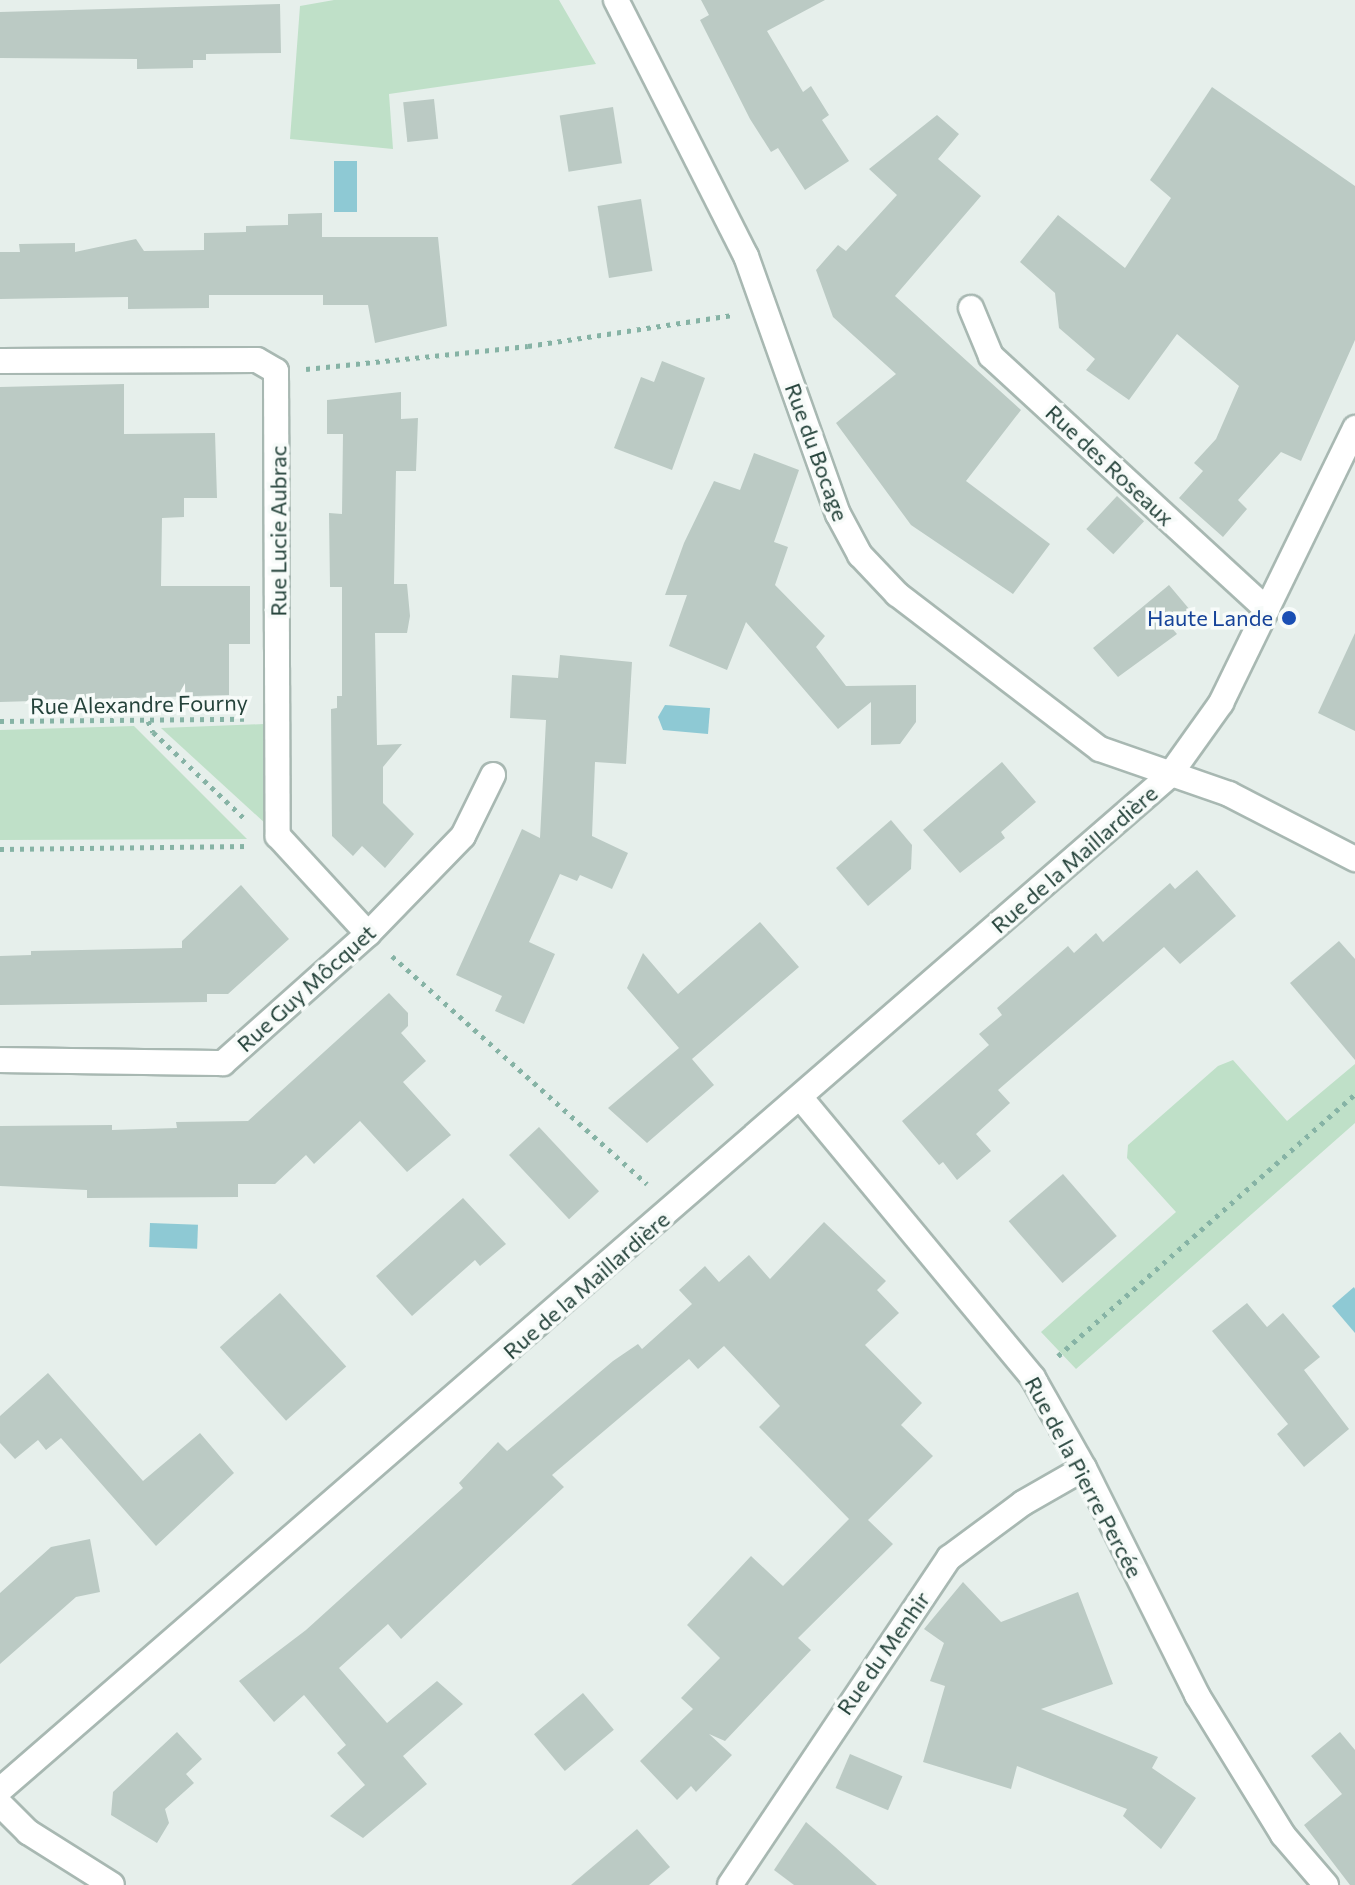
<!DOCTYPE html>
<meta charset="utf-8">
<style>
body{margin:0}
#map{position:relative;width:1355px;height:1885px;overflow:hidden;background:#e6efeb;font-family:Commissioner,sans-serif}
div>[style]{position:absolute}
.green>*{inset:0;background:#bfe0c8}
.water>*{inset:0;background:#8ec9d4;transform-origin:0 0}
.building>*{inset:0;background:#bbcac4;transform-origin:0 0}
.path>*{height:5px;margin-top:-2.5px;transform-origin:0;background:repeating-linear-gradient(90deg,#86b3a5 0 4px,transparent 0 10px)}
.roads{filter:drop-shadow(2px 0 #a8b8b2) drop-shadow(-2px 0 #a8b8b2) drop-shadow(0 2px #a8b8b2) drop-shadow(0 -2px #a8b8b2)}
.minor>*{height:24px;margin:-12px;padding:0 12px;transform-origin:12px;border-radius:12px;background:#fff}
.tertiary>*{height:24px;margin:-12px;padding:0 12px;transform-origin:12px;border-radius:12px;background:#fff}
.dots>*{width:22px;height:22px;translate:-50% -50%;box-sizing:border-box;border:4px solid #f7fbf9;border-radius:50%}
span{translate:-50% -50%;white-space:nowrap;text-align:center;line-height:1.15;-webkit-text-stroke:7px #f7fbf9;paint-order:stroke}
.street-label{font-size:22px;color:#24423a}
.transit-label{font-size:22px;color:#164399}
.right{translate:-100% -50%;text-align:right}
</style>
<div id="map">
<div class="green">
<div style="clip-path:polygon(334px 0,559px 0,596px 64px,389px 94px,393px 149px,290px 139px,300px 6px)"></div>
<div style="clip-path:polygon(264px 724px,267px 825px,161px 728px)"></div>
<div style="clip-path:polygon(134px 726px,247px 839px,0 840px,0 730px)"></div>
<div style="clip-path:polygon(1233px 1060px,1287px 1121px,1355px 1064px,1355px 1123px,1076px 1369px,1041px 1332px,1176px 1212px,1127px 1158px,1128px 1145px,1218px 1066px)"></div>
</div>
<div class="water">
<div style="left:334px;top:161px;width:23px;height:51px"></div>
<div style="clip-path:polygon(665px 705px,710px 708px,708px 734px,663px 730px,658px 717px)"></div>
<div style="left:150px;top:1223px;width:48px;height:24px;rotate:2deg"></div>
<div style="clip-path:polygon(1354px 1287px,1355px 1289px,1355px 1333px,1332px 1306px)"></div>
</div>
<div class="building">
<div style="clip-path:polygon(701px 0,825px 0,767px 31px,803px 92px,811px 86px,829px 115px,822px 120px,849px 161px,805px 190px,778px 148px,771px 152px,750px 119px,700px 20px,709px 15px)"></div>
<div style="clip-path:polygon(280px 4px,281px 53px,206px 54px,206px 60px,193px 60px,193px 68px,137px 69px,137px 59px,0 58px,0 12px)"></div>
<div style="clip-path:polygon(1212px 87px,1355px 186px,1355px 340px,1301px 461px,1281px 452px,1238px 500px,1247px 509px,1223px 537px,1179px 498px,1203px 471px,1194px 463px,1216px 439px,1239px 386px,1177px 334px,1129px 400px,1086px 370px,1095px 359px,1059px 328px,1055px 293px,1020px 262px,1058px 215px,1125px 268px,1171px 198px,1150px 180px)"></div>
<div style="left:434px;top:99px;width:40px;height:31px;rotate:84deg"></div>
<div style="left:613px;top:107px;width:57px;height:54px;rotate:81deg"></div>
<div style="clip-path:polygon(937px 115px,959px 134px,938px 159px,981px 196px,895px 296px,1021px 410px,966px 481px,1050px 544px,1013px 594px,911px 525px,836px 423px,896px 374px,833px 317px,816px 270px,838px 245px,846px 251px,897px 195px,869px 169px)"></div>
<div style="left:641px;top:199px;width:73px;height:44px;rotate:81deg"></div>
<div style="clip-path:polygon(322px 213px,322px 237px,438px 237px,447px 326px,375px 343px,368px 305px,323px 305px,323px 295px,209px 295px,209px 308px,128px 309px,128px 297px,0 299px,0 252px,20px 252px,19px 244px,75px 243px,75px 252px,136px 239px,144px 251px,204px 250px,204px 233px,246px 232px,246px 226px,288px 225px,288px 214px)"></div>
<div style="clip-path:polygon(662px 361px,705px 378px,672px 470px,614px 448px,641px 377px,654px 382px)"></div>
<div style="clip-path:polygon(124px 384px,124px 434px,215px 433px,217px 498px,184px 498px,184px 517px,162px 518px,161px 586px,250px 586px,250px 644px,229px 644px,229px 695px,0 702px,0 387px)"></div>
<div style="clip-path:polygon(401px 392px,401px 419px,418px 418px,416px 471px,396px 471px,394px 584px,407px 584px,410px 616px,407px 633px,375px 633px,377px 745px,402px 744px,383px 767px,383px 803px,414px 834px,385px 868px,362px 846px,353px 856px,332px 836px,331px 709px,337px 708px,337px 696px,342px 696px,342px 587px,330px 587px,329px 513px,342px 514px,343px 434px,327px 434px,327px 400px)"></div>
<div style="clip-path:polygon(754px 453px,799px 470px,774px 542px,788px 547px,775px 585px,825px 636px,816px 647px,846px 686px,916px 685px,916px 722px,900px 744px,871px 745px,871px 702px,838px 729px,746px 622px,727px 670px,669px 646px,687px 595px,665px 595px,684px 543px,714px 481px,740px 490px)"></div>
<div style="left:1117px;top:496px;width:37px;height:45px;rotate:43deg"></div>
<div style="clip-path:polygon(1169px 585px,1190px 610px,1170px 626px,1177px 634px,1118px 677px,1093px 648px)"></div>
<div style="clip-path:polygon(1355px 633px,1355px 731px,1318px 713px)"></div>
<div style="clip-path:polygon(560px 655px,632px 662px,626px 764px,595px 762px,592px 836px,628px 853px,612px 889px,580px 875px,577px 881px,560px 874px,529px 942px,555px 954px,524px 1024px,495px 1011px,502px 996px,456px 975px,522px 829px,540px 838px,546px 720px,510px 718px,512px 675px,558px 678px)"></div>
<div style="clip-path:polygon(1002px 762px,1036px 802px,1001px 832px,1005px 838px,960px 873px,923px 830px)"></div>
<div style="clip-path:polygon(891px 820px,912px 845px,911px 869px,868px 906px,836px 868px)"></div>
<div style="clip-path:polygon(1197px 870px,1236px 916px,1180px 964px,1164px 947px,998px 1090px,1010px 1103px,976px 1134px,991px 1151px,957px 1180px,943px 1162px,939px 1165px,902px 1121px,989px 1045px,979px 1034px,1002px 1015px,997px 1008px,1068px 946px,1074px 953px,1096px 933px,1103px 942px,1170px 883px,1175px 889px)"></div>
<div style="clip-path:polygon(241px 885px,289px 939px,228px 994px,207px 994px,207px 1002px,0 1005px,0 956px,31px 955px,31px 951px,182px 948px,182px 941px)"></div>
<div style="clip-path:polygon(760px 922px,799px 967px,692px 1059px,714px 1085px,647px 1143px,608px 1108px,679px 1048px,627px 988px,643px 953px,678px 994px)"></div>
<div style="clip-path:polygon(1339px 941px,1355px 959px,1355px 1060px,1290px 983px)"></div>
<div style="clip-path:polygon(389px 993px,408px 1013px,408px 1026px,401px 1033px,426px 1061px,403px 1082px,451px 1135px,407px 1172px,360px 1121px,314px 1164px,306px 1155px,275px 1184px,238px 1184px,238px 1197px,87px 1198px,87px 1190px,0 1186px,0 1126px,112px 1125px,112px 1130px,177px 1128px,176px 1122px,248px 1121px)"></div>
<div style="left:539px;top:1127px;width:88px;height:41px;rotate:47deg"></div>
<div style="left:1063px;top:1174px;width:82px;height:72px;rotate:49deg"></div>
<div style="clip-path:polygon(463px 1198px,506px 1244px,480px 1266px,475px 1260px,412px 1316px,376px 1276px)"></div>
<div style="clip-path:polygon(824px 1222px,886px 1281px,877px 1290px,899px 1313px,865px 1345px,922px 1403px,901px 1425px,933px 1456px,868px 1520px,893px 1544px,798px 1638px,811px 1650px,725px 1741px,709px 1734px,732px 1755px,696px 1792px,691px 1786px,677px 1800px,640px 1761px,693px 1709px,681px 1698px,720px 1658px,687px 1625px,751px 1556px,783px 1586px,849px 1519px,759px 1427px,780px 1406px,724px 1346px,698px 1369px,689px 1359px,552px 1475px,564px 1487px,401px 1639px,388px 1624px,339px 1668px,387px 1723px,437px 1681px,463px 1704px,403px 1756px,427px 1784px,363px 1838px,330px 1816px,365px 1785px,337px 1753px,346px 1745px,304px 1695px,274px 1722px,239px 1681px,306px 1630px,463px 1488px,459px 1483px,498px 1442px,507px 1451px,613px 1361px,638px 1344px,642px 1349px,692px 1304px,679px 1290px,705px 1266px,719px 1282px,749px 1255px,770px 1279px)"></div>
<div style="left:280px;top:1293px;width:99px;height:81px;rotate:48deg"></div>
<div style="clip-path:polygon(1247px 1303px,1267px 1327px,1283px 1313px,1320px 1357px,1304px 1370px,1349px 1429px,1304px 1467px,1277px 1434px,1288px 1424px,1212px 1331px)"></div>
<div style="clip-path:polygon(48px 1373px,143px 1481px,200px 1433px,234px 1473px,156px 1546px,61px 1438px,46px 1450px,38px 1440px,15px 1459px,0 1443px,0 1416px)"></div>
<div style="clip-path:polygon(90px 1539px,100px 1592px,76px 1597px,0 1664px,0 1593px,51px 1547px)"></div>
<div style="clip-path:polygon(963px 1582px,1001px 1622px,1078px 1592px,1113px 1684px,1041px 1709px,1158px 1757px,1152px 1768px,1196px 1798px,1161px 1849px,1123px 1816px,1127px 1809px,1017px 1766px,1011px 1789px,923px 1762px,945px 1686px,930px 1681px,944px 1643px,924px 1629px)"></div>
<div style="left:583px;top:1693px;width:48px;height:64px;rotate:50deg"></div>
<div style="clip-path:polygon(177px 1732px,202px 1759px,186px 1774px,194px 1783px,165px 1809px,169px 1823px,157px 1843px,111px 1815px,113px 1792px)"></div>
<div style="clip-path:polygon(1340px 1732px,1355px 1750px,1355px 1885px,1350px 1885px,1304px 1825px,1342px 1794px,1311px 1756px)"></div>
<div style="left:850px;top:1754px;width:57px;height:37px;rotate:23deg"></div>
<div style="clip-path:polygon(806px 1822px,835px 1847px,877px 1885px,794px 1885px,774px 1870px)"></div>
<div style="clip-path:polygon(637px 1829px,670px 1867px,649px 1885px,571px 1885px)"></div>
</div>
<div class="path">
<div style="left:306px;top:369px;width:223px;rotate:-5.9deg"></div>
<div style="left:528px;top:346px;width:207px;rotate:-8.6deg"></div>
<div style="left:0;top:721px;width:246px;rotate:-0.5deg"></div>
<div style="left:148px;top:721px;width:12px;rotate:66deg"></div>
<div style="left:153px;top:732px;width:128px;rotate:43.4deg"></div>
<div style="left:0;top:849px;width:249px;rotate:-0.7deg"></div>
<div style="left:392px;top:956px;width:342px;rotate:41.8deg"></div>
<div style="left:1058px;top:1356px;width:396px;rotate:-41.4deg"></div>
</div>
<div class="roads">
<div class="minor">
<div style="left:616px;top:0;width:287px;rotate:63.1deg"></div>
<div style="left:746px;top:256px;width:274px;rotate:70.4deg"></div>
<div style="left:838px;top:514px;width:47px;rotate:61.8deg"></div>
<div style="left:860px;top:555px;width:54px;rotate:46.5deg"></div>
<div style="left:897px;top:594px;width:255px;rotate:37.4deg"></div>
<div style="left:1100px;top:749px;width:137px;rotate:19.2deg"></div>
<div style="left:1229px;top:794px;width:142px;rotate:27.3deg"></div>
<div style="left:971px;top:308px;width:52px;rotate:67.4deg"></div>
<div style="left:991px;top:356px;width:375px;rotate:42.6deg"></div>
<div style="left:0;top:361px;width:257px;rotate:-0.2deg"></div>
<div style="left:257px;top:360px;width:22px;rotate:30deg"></div>
<div style="left:276px;top:371px;width:465px;rotate:89.8deg"></div>
<div style="left:278px;top:836px;width:133px;rotate:47.4deg"></div>
<div style="left:0;top:1060px;width:223px;rotate:0.8deg"></div>
<div style="left:223px;top:1063px;width:194px;rotate:-41.7deg"></div>
<div style="left:368px;top:934px;width:136px;rotate:-45.9deg"></div>
<div style="left:463px;top:836px;width:68px;rotate:-63.8deg"></div>
<div style="left:800px;top:1097px;width:365px;rotate:50.3deg"></div>
<div style="left:1033px;top:1378px;width:103px;rotate:60.5deg"></div>
<div style="left:1084px;top:1468px;width:254px;rotate:63.5deg"></div>
<div style="left:1197px;top:1695px;width:164px;rotate:58.4deg"></div>
<div style="left:1283px;top:1835px;width:66px;rotate:49.3deg"></div>
<div style="left:0;top:1804px;width:40px;rotate:45deg"></div>
<div style="left:28px;top:1832px;width:99px;rotate:32.2deg"></div>
<div style="left:730px;top:1885px;width:394px;rotate:-56.2deg"></div>
<div style="left:949px;top:1558px;width:92px;rotate:-36.6deg"></div>
<div style="left:1023px;top:1503px;width:70px;rotate:-29.8deg"></div>
</div>
<div class="tertiary">
<div style="left:0;top:1790px;width:1548px;rotate:-40.94deg"></div>
<div style="left:1169px;top:776px;width:90px;rotate:-54.5deg"></div>
<div style="left:1221px;top:703px;width:306px;rotate:-64deg"></div>
</div>
</div>
<div class="dots">
<div style="left:1289px;top:618px;background:#1a4fb4"></div>
</div>
<div class="street-label">
<span style="left:817px;top:452px;rotate:70deg">Rue du Bocage</span>
<span style="left:1110px;top:465px;rotate:43deg">Rue des Roseaux</span>
<span style="left:278px;top:531px;rotate:-90deg">Rue Lucie Aubrac</span>
<span style="left:139px;top:704px;rotate:-1deg">Rue Alexandre Fourny</span>
<span style="left:1074px;top:859px;rotate:-41deg">Rue de la Maillardière</span>
<span style="left:306px;top:988px;rotate:-42deg">Rue Guy Môcquet</span>
<span style="left:586px;top:1285px;rotate:-41deg">Rue de la Maillardière</span>
<span style="left:1084px;top:1477px;rotate:62deg">Rue de la Pierre Percée</span>
<span style="left:883px;top:1653px;rotate:-55deg">Rue du Menhir</span>
</div>
<div class="transit-label">
<span class="right" style="left:1273px;top:618px">Haute Lande</span>
</div>
</div>
